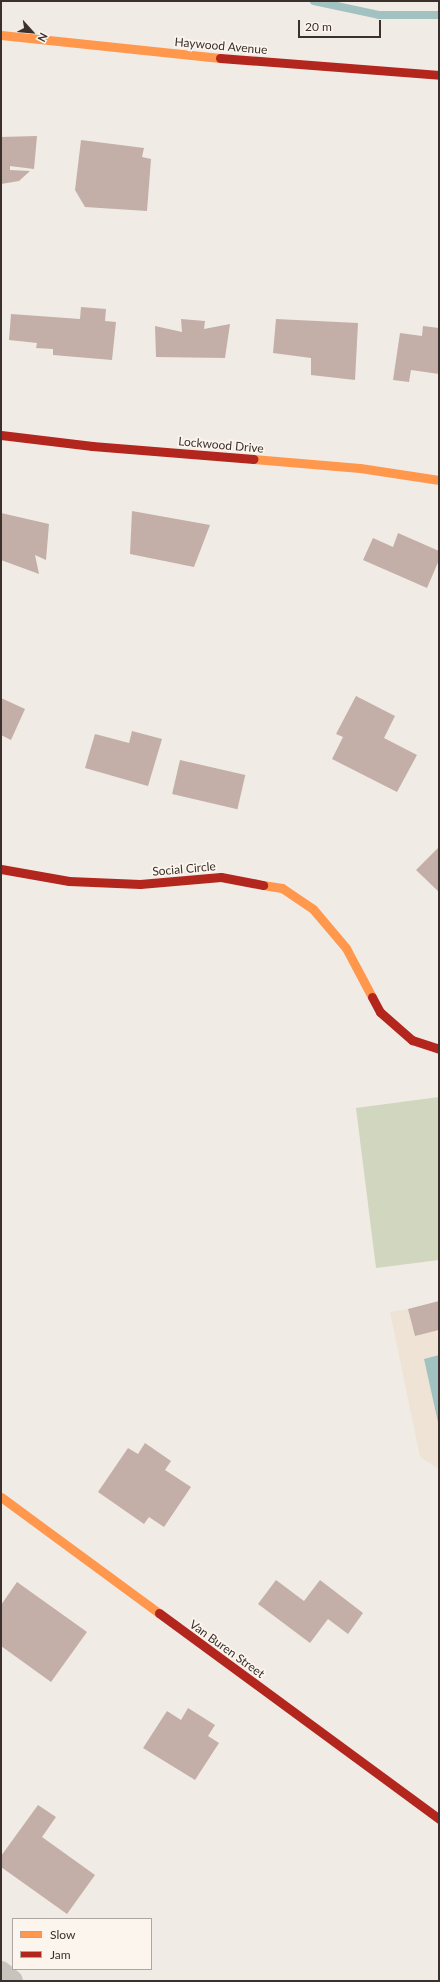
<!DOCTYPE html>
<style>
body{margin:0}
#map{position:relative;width:440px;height:1982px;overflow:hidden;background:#f0ebe5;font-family:Lato,sans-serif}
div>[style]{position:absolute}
.green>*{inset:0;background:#d1d6bf}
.plaza>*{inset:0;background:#eee3d5}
.water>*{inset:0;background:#a1c2c1}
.stream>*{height:8px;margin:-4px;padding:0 4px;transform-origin:4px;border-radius:4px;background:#a1c2c1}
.building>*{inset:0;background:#c3afa7;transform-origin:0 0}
.street>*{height:22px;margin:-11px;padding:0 11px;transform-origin:11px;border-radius:11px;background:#c9c3be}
.slow>*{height:9px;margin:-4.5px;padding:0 4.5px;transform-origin:4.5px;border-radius:4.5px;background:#ff974d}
.jam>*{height:9px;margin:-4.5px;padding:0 4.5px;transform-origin:4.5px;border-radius:4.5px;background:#b3261e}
span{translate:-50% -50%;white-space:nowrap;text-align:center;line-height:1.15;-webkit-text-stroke:3.5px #fbf5ee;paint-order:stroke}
.street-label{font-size:12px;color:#3b302b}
.frame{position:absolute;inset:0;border:2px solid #3b302b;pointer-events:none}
.legend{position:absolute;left:12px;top:1918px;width:140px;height:52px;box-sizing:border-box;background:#fbf5ee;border:1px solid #aea6a0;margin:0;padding:5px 7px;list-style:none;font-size:12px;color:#3b302b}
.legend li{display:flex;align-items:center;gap:8px;height:20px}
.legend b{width:20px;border:1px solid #aea6a0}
.north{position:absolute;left:12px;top:12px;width:40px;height:40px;-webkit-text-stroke:3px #fbf5ee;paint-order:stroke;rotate:117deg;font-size:11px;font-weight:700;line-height:16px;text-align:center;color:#3b302b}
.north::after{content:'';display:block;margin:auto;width:14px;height:18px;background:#3b302b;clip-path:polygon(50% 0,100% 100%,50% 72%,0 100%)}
.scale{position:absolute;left:298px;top:20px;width:83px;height:18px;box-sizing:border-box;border:2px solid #3b302b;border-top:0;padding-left:5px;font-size:12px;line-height:14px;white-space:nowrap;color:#3b302b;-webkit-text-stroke:3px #fbf5ee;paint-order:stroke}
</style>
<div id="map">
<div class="green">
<div style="clip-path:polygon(439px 1097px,439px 1260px,376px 1268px,356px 1108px)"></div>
</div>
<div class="plaza">
<div style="clip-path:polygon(408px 1309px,415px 1336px,439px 1330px,439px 1355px,424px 1359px,439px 1427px,439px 1469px,420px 1457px,390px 1312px)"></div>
</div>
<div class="water">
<div style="clip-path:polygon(439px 1355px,439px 1427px,424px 1359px)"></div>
</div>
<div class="stream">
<div style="left:314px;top:1px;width:66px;rotate:12.2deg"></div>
<div style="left:379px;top:15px;width:60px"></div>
</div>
<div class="building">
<div style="clip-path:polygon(37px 136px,34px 169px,10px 166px,10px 170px,30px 171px,19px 181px,1px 184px,1px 137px)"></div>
<div style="clip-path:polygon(81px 140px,144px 148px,142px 157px,151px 159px,147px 211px,85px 207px,75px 190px)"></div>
<div style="clip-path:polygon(81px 307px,106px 309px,105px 321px,116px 322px,112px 360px,53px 355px,53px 349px,36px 348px,37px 343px,9px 340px,11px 314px,80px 319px)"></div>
<div style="clip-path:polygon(181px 319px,205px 321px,204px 329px,230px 324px,225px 358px,156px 357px,155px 326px,182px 332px)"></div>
<div style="clip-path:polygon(276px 319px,358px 323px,355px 380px,311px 375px,311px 358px,273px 353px)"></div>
<div style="clip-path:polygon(423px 326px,439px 328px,439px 374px,411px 370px,409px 382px,393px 380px,400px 333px,422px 336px)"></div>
<div style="clip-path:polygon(132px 511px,210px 525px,194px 567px,130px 554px)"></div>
<div style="clip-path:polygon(1px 513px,49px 524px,46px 560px,35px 555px,39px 574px,1px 560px)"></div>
<div style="clip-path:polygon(398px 533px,439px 551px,439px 560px,427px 588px,363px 560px,373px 538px,393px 547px)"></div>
<div style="clip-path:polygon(356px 696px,395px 716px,384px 738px,417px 755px,397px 792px,332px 759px,343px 737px,336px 734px)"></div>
<div style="clip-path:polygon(1px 698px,25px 709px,11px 740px,1px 735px)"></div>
<div style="clip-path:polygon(132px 731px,162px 739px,148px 786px,85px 768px,95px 734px,129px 743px)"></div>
<div style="left:180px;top:760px;width:67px;height:35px;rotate:13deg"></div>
<div style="clip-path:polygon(439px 847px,439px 892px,416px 870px)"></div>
<div style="clip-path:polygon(439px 1301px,439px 1330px,415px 1336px,408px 1309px)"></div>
<div style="clip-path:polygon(145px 1443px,171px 1461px,165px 1470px,191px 1487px,164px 1527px,149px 1517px,144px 1524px,98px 1492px,128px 1448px,138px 1454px)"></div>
<div style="clip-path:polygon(276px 1580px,304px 1601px,320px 1580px,363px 1613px,348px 1634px,328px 1619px,310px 1643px,258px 1604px)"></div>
<div style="clip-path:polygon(17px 1582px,87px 1632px,51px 1682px,1px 1646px,1px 1605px)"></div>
<div style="clip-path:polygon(188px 1708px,215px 1725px,208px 1736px,219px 1743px,195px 1780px,143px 1748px,167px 1711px,181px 1720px)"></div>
<div style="clip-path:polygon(38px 1805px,56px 1817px,42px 1837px,95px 1875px,67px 1914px,1px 1867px,1px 1856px)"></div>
</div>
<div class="street">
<div style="left:1px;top:1972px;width:14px;rotate:39deg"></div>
</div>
<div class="slow">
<div style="left:1px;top:35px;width:220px;rotate:6deg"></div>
<div style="left:253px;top:459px;width:107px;rotate:4.8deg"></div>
<div style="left:360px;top:468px;width:80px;rotate:8.6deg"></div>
<div style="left:263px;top:885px;width:19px;rotate:9deg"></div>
<div style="left:282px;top:888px;width:37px;rotate:34deg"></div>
<div style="left:313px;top:909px;width:51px;rotate:49.8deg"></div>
<div style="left:346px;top:948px;width:55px;rotate:62deg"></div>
<div style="left:1px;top:1497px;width:196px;rotate:36.3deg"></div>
</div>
<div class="jam">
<div style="left:220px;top:58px;width:220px;rotate:4.4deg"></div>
<div style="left:1px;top:435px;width:92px;rotate:6.9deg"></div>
<div style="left:92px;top:446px;width:162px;rotate:4.6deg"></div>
<div style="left:1px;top:869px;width:69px;rotate:10deg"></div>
<div style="left:69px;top:881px;width:71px;rotate:2.4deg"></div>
<div style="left:140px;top:884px;width:81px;rotate:-4.9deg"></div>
<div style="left:221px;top:877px;width:43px;rotate:10.8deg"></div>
<div style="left:372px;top:997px;width:17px;rotate:62deg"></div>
<div style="left:380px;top:1012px;width:43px;rotate:41.2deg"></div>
<div style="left:412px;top:1040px;width:28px;rotate:18deg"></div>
<div style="left:159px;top:1613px;width:348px;rotate:36.3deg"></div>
</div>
<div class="street-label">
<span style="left:221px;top:46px;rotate:5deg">Haywood Avenue</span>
<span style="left:221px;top:445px;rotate:5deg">Lockwood Drive</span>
<span style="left:184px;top:869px;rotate:-5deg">Social Circle</span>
<span style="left:227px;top:1649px;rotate:36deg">Van Buren Street</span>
</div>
<div class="frame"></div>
<ul class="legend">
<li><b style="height:5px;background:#ff974d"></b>Slow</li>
<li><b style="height:5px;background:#b3261e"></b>Jam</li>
</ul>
<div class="north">N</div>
<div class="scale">20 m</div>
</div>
